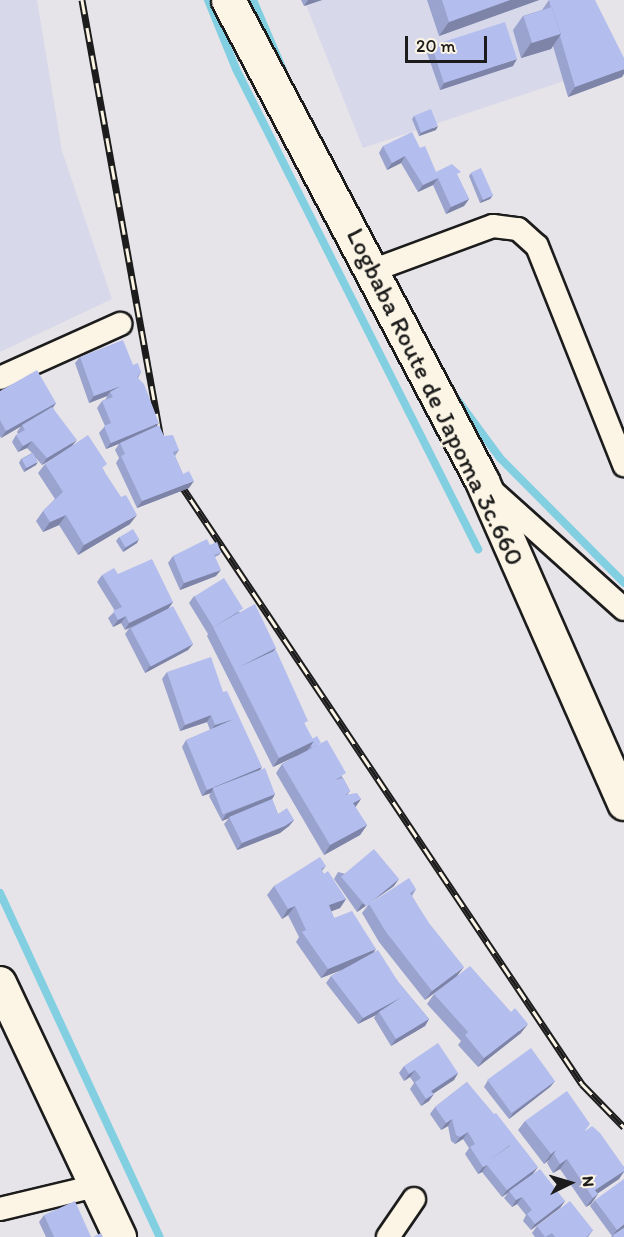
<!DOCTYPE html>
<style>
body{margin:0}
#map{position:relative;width:624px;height:1237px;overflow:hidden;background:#e6e4e8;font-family:Itim,sans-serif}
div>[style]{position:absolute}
.built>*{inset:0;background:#d7d8ea}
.stream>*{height:8px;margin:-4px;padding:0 4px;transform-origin:4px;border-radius:4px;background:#82cfe2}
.roads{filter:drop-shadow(2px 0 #1c1c1c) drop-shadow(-2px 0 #1c1c1c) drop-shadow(0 2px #1c1c1c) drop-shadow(0 -2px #1c1c1c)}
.street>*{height:22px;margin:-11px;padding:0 11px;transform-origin:11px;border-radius:11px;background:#fcf5e5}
.secondary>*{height:32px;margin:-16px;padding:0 16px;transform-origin:16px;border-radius:16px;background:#fcf5e5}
.primary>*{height:33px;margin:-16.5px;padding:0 16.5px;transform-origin:16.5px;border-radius:16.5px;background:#fcf5e5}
.rail>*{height:7px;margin-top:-3.5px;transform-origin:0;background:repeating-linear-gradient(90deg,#fcf5e5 0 14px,#1c1c1c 0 28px);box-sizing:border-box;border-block:2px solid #1c1c1c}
.wall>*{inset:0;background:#9aa3cd}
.shaded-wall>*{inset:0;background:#7d84a7}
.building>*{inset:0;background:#b3bdee;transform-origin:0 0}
span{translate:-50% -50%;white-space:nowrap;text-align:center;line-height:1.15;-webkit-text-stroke:4.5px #fcf5e5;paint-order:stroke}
.street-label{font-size:26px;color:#1c1c1c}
.north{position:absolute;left:540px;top:1153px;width:60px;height:60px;-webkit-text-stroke:4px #fcf5e5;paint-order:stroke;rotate:85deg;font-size:16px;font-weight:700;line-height:24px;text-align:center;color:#1c1c1c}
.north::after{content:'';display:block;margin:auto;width:21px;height:27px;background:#1c1c1c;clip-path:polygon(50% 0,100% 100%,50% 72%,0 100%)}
.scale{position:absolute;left:405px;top:36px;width:82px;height:27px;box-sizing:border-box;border:3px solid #1c1c1c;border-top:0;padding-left:8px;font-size:18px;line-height:21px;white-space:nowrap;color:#1c1c1c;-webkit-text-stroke:4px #fcf5e5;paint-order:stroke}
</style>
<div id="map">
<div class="built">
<div style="clip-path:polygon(0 0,37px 0,62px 151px,112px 299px,0 352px)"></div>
<div style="clip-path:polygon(304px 0,584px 0,564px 81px,363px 148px)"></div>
</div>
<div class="stream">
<div style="left:208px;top:0;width:74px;rotate:67.9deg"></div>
<div style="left:236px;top:69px;width:538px;rotate:63.24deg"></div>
<div style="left:253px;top:0;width:76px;rotate:66.8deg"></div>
<div style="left:456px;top:398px;width:74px;rotate:53.7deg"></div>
<div style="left:500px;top:458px;width:176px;rotate:45.2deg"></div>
<div style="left:0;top:893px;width:379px;rotate:65.1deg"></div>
</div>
<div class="roads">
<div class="street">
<div style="left:374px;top:270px;width:127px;rotate:-20.3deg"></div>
<div style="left:493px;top:226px;width:25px;rotate:7deg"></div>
<div style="left:518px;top:229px;width:25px;rotate:42deg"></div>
<div style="left:537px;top:246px;width:236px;rotate:68.3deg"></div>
<div style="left:0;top:378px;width:132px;rotate:-24.2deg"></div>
<div style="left:489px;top:488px;width:181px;rotate:41.9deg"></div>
<div style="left:0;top:1209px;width:99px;rotate:-13.5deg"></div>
<div style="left:388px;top:1237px;width:46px;rotate:-55.6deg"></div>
</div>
<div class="secondary">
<div style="left:0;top:983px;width:281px;rotate:64.7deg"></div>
</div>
<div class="primary">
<div style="left:228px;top:0;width:544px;rotate:62.16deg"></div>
<div style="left:482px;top:481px;width:352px;rotate:66.2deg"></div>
</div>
</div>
<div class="rail">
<div style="left:82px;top:0;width:444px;rotate:79.8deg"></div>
<div style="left:175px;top:476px;width:732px;rotate:56.2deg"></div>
<div style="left:582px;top:1084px;width:60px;rotate:45.7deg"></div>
</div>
<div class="wall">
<div style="clip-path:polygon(301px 0,322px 0,304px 6px)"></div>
<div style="clip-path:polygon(427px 0,539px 0,439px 36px)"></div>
<div style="clip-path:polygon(549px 0,622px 77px,568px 97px,553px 46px,551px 49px,521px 58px,513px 30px,523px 16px,542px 10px)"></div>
<div style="clip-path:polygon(432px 46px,513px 66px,440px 90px,427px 53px)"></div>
<div style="clip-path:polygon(414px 116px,436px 130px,419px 136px,412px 119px)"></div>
<div style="clip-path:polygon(383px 146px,420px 148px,436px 172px,458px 177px,469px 199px,464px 206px,446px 214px,433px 185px,418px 192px,401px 163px,387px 170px,379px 153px)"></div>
<div style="clip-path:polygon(471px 173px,493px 195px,490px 199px,480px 203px,469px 176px)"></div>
<div style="clip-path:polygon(80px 357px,133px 365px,141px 372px,138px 378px,156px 426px,164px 436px,179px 450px,175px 456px,189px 488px,137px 508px,116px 463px,119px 458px,115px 450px,119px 444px,106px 449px,99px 433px,105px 426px,97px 408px,102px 401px,106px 399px,107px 396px,89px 403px,75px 363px)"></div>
<div style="clip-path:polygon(0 391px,56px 403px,53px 408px,73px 446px,103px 469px,130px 524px,78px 555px,59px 525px,43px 532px,36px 521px,43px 511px,55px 499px,38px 473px,45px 464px,62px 453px,42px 465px,36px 458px,36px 465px,24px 472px,19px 463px,21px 459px,32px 453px,27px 448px,18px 452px,12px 442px,16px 435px,18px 434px,17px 432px,21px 426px,1px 438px,0 436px)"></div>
<div style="clip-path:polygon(119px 537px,137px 543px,123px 552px,116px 541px)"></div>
<div style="clip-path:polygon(210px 545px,221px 552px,219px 555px,215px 557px,216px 576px,180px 590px,168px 563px,173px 556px)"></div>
<div style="clip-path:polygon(118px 574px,173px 602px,168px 609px,193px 644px,188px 650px,145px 673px,125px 634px,130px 627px,125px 630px,121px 623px,113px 627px,108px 618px,115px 611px,97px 582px,102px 575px)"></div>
<div style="clip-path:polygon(194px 596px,240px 612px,276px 648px,273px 652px,305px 725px,312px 739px,343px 778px,350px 791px,347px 795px,361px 799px,355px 807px,367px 825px,360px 835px,324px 855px,276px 773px,282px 764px,300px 754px,273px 767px,207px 636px,208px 634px,189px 603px)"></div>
<div style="clip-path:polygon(167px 672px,223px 692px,260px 770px,275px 794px,272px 799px,278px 814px,294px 820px,289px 826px,280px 833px,237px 850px,224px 824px,229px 818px,222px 821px,209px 796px,211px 793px,202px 796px,182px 747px,186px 740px,210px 730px,207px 722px,180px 731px,162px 679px)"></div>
<div style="clip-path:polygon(326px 866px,322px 871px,324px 874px,346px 899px,340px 908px,331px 911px,334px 918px,374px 952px,399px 983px,429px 1019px,425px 1026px,391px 1046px,374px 1018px,376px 1015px,358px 1024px,326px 983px,331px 976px,342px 970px,321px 978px,296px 942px,299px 937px,288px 915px,282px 919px,267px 895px,274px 886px)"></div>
<div style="clip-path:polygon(338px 872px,394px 886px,357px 912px,334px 879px)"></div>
<div style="clip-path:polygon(416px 889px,412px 896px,457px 975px,521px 1033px,478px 1067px,458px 1045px,461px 1041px,427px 1004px,434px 994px,452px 980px,425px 1000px,379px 942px,362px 913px,369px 904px)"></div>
<div style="clip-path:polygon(404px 1066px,458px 1073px,454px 1080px,433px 1093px,429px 1101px,421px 1106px,410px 1089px,414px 1083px,410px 1077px,404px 1081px,399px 1073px)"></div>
<div style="clip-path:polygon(488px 1080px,555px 1081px,550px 1087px,509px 1119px,484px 1087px)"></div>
<div style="clip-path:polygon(467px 1082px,533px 1174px,565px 1201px,560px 1208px,531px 1230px,523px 1221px,526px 1215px,517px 1204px,512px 1207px,504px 1198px,508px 1193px,502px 1197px,482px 1172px,478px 1174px,465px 1154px,469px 1148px,463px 1139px,455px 1144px,451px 1141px,448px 1126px,441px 1130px,430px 1114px,435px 1107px)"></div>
<div style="clip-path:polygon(525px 1121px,585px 1131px,624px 1167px,624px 1172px,619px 1179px,597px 1194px,598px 1194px,591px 1204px,586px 1207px,560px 1169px,553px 1173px,547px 1163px,549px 1160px,544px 1164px,518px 1130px)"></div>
<div style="clip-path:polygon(595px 1200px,624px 1237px,611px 1237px,612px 1236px,590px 1206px)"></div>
<div style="clip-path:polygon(44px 1215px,91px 1237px,46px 1237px,39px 1222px)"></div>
<div style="clip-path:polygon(537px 1226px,593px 1230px,588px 1237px,535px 1237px,532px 1233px)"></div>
</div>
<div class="shaded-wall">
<div style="clip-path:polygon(308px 0,322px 0,304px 6px)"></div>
<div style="clip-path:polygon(510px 0,539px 0,439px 36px,449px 22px)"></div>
<div style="clip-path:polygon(561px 34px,551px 49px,521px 58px,531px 43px)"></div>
<div style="clip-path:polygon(517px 59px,513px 66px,440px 90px,444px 83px)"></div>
<div style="clip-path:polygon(624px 69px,624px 74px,622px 77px,568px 97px,575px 87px)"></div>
<div style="clip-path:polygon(438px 126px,436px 130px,419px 136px,421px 133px)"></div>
<div style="clip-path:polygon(405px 156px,401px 163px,387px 170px,392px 163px)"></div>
<div style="clip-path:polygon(438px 178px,433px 185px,418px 192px,423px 185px)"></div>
<div style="clip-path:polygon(493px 195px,490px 199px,480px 203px,483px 199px)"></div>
<div style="clip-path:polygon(469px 199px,464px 206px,446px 214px,451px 207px)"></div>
<div style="clip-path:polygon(121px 386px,110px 392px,107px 396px,89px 403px,94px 396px)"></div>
<div style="clip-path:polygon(56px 403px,51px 409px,1px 438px,6px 431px)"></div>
<div style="clip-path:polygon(159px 423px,154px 429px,106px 449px,111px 443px)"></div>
<div style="clip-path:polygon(77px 440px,72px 446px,42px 465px,47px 458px)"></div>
<div style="clip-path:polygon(32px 441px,27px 448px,18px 452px,23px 446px)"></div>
<div style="clip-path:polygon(38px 462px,36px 465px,24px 472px,26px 468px)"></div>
<div style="clip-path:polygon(194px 481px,189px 488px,137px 508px,142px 501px)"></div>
<div style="clip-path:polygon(66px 515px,59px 525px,43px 532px,50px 522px)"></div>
<div style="clip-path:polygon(137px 515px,130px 524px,78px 555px,84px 545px)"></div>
<div style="clip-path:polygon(139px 539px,137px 543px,123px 552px,125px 548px)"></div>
<div style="clip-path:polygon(221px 570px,216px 576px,180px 590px,184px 583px)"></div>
<div style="clip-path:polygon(173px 602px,168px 609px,125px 630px,129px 623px)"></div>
<div style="clip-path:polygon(126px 616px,121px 623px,113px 627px,118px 620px)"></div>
<div style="clip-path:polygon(193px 644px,188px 650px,145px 673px,150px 666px)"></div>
<div style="clip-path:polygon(276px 648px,269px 658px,239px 667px)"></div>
<div style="clip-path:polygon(211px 715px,207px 722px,180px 731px,185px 725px)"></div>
<div style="clip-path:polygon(234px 719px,210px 732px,215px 725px)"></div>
<div style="clip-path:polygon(314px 741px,307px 751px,273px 767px,279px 758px)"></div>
<div style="clip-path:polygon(262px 767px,258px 774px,213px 789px,211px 793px,202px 796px,207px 790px)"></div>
<div style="clip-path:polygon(275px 794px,271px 801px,222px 821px,226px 814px)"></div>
<div style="clip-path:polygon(361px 799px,354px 809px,353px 803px)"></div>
<div style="clip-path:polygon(294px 820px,289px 826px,280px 833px,237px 850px,242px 843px)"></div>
<div style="clip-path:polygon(367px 825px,360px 835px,324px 855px,330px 845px)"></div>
<div style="clip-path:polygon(399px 879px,394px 886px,357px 912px,361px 905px)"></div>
<div style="clip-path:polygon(346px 899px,340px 908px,322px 915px,329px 905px)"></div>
<div style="clip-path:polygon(295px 906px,288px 915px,282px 919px,288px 909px)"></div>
<div style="clip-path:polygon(376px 949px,369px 959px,321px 978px,328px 969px)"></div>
<div style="clip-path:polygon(464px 967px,457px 976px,425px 1000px,432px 991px)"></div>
<div style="clip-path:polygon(402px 997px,379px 1012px,376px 1015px,358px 1024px,363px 1018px)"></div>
<div style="clip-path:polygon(429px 1019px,425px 1026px,391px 1046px,396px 1039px)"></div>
<div style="clip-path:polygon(528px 1024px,521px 1033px,478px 1067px,484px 1058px)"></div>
<div style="clip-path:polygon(415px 1070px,410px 1077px,404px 1081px,409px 1074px)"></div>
<div style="clip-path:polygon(458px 1073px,454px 1080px,427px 1098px,431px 1091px)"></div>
<div style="clip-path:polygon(555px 1081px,550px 1087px,509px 1119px,513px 1113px)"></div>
<div style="clip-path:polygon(434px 1094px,429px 1101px,421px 1106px,426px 1099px)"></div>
<div style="clip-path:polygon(452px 1119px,448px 1126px,441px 1130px,446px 1123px)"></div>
<div style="clip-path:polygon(468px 1132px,463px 1139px,455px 1144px,460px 1137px)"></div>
<div style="clip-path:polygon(556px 1150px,549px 1160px,544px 1164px,551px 1154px)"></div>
<div style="clip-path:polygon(567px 1159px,560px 1169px,553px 1173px,560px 1164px)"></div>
<div style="clip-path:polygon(487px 1165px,482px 1172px,478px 1174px,483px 1167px)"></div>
<div style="clip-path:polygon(538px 1167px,533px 1174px,502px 1197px,507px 1190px)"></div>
<div style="clip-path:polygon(624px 1171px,619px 1179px,592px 1197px,595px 1190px)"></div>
<div style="clip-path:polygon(598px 1194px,591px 1204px,586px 1207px,593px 1198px)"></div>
<div style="clip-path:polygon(522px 1197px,517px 1204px,512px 1207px,516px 1200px)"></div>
<div style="clip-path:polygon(565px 1201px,560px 1208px,531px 1230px,535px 1224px)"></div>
<div style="clip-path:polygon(624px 1224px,624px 1228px,612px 1236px,617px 1230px)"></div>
</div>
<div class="building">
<div style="clip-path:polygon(442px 0,510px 0,449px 22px)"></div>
<div style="clip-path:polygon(549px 0,595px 0,624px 58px,624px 69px,575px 87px,560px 36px,561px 34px,552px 7px,551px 8px)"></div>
<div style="left:552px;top:7px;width:28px;height:30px;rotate:72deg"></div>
<div style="left:505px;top:22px;width:39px;height:77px;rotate:72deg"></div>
<div style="left:431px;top:109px;width:18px;height:18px;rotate:68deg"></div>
<div style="clip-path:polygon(412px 132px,420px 148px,425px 146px,436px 172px,452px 164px,461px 172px,457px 174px,469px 199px,451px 207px,438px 178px,423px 185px,405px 156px,392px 163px,383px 146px)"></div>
<div style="left:481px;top:168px;width:30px;height:11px;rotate:66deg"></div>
<div style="clip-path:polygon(123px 340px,133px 365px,138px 363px,141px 372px,137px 377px,144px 384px,159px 423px,111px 443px,104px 426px,111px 423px,102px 401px,113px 397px,110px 392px,121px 386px,94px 396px,80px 357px)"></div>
<div style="clip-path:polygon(37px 370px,56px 403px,6px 431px,0 420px,0 391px)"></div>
<div style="clip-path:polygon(52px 407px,77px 440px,47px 458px,32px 441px,23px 446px,16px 435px,25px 430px,22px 425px)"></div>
<div style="clip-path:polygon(159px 425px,164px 436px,173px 435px,179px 450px,173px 452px,183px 474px,189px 471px,194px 481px,142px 501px,121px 456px,125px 454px,120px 443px)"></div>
<div style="clip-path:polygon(88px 435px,107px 464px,102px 468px,121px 497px,126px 495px,137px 515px,84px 545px,66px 515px,50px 522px,43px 511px,63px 492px,45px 464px)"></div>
<div style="left:33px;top:453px;width:10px;height:13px;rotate:61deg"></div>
<div style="left:133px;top:529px;width:12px;height:16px;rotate:59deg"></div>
<div style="clip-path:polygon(207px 539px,221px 570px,184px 583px,173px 556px)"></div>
<div style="left:217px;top:542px;width:11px;height:8px;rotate:68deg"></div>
<div style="clip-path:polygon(152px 559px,173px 602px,129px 623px,126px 616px,118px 620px,113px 611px,122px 607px,102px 575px,114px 568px,118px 574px)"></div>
<div style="left:224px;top:578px;width:36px;height:35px;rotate:58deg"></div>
<div style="clip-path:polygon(255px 604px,276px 648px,239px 667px,276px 650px,308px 721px,304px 723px,314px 741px,279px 758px,213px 627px)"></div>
<div style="left:173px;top:606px;width:43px;height:48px;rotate:62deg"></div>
<div style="clip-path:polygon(211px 657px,223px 692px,227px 691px,262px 767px,207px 790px,186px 740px,234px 719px,215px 725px,211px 715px,185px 725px,167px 672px)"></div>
<div style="clip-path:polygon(317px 736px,321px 743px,312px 748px,311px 746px,314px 741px,312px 739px)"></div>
<div style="clip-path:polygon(327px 740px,346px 773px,335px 780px,343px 778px,350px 791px,345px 795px,357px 793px,361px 799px,353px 803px,367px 825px,330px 845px,282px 764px)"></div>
<div style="left:265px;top:768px;width:28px;height:56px;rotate:69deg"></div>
<div style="clip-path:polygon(272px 799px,278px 814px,287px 808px,294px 820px,285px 826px,242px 843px,229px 817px)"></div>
<div style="left:374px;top:849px;width:39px;height:43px;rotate:50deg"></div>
<div style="clip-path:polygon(320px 857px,326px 866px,321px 869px,324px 874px,328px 871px,346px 899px,329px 905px,334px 918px,352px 911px,376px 949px,328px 969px,302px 932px,306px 930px,295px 906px,288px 909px,274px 886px)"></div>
<div style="clip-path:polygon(409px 878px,416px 889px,410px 893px,429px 923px,464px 967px,432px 991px,386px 932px,369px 904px)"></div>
<div style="clip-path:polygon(378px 950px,399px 983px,429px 1019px,396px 1039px,379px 1012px,402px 997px,363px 1018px,331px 976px)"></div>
<div style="clip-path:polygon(470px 966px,511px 1012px,515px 1008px,528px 1024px,484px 1058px,465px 1035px,468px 1032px,434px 994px)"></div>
<div style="clip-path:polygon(438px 1043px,458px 1073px,431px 1091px,434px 1094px,426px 1099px,415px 1082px,421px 1078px,415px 1070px,409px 1074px,404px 1066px)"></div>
<div style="left:531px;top:1048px;width:41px;height:54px;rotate:54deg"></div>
<div style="clip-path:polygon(evenodd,467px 1082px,494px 1114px,496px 1113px,538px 1167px,507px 1190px,487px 1165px,483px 1167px,470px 1147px,475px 1144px,468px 1132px,460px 1137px,456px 1135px,452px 1119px,446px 1123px,435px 1107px,467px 1082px,510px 1145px,510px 1146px,488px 1161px,510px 1145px)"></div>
<div style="clip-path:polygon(567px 1091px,590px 1124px,584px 1132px,592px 1126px,600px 1133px,624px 1167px,624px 1171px,595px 1190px,598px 1194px,593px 1198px,567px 1159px,560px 1164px,554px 1154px,556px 1150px,551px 1154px,525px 1121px)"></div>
<div style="clip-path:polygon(540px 1169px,565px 1201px,535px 1224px,527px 1214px,532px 1210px,522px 1197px,516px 1200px,509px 1191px)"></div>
<div style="clip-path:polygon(624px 1179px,624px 1224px,617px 1230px,595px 1200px)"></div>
<div style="clip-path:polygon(75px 1201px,91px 1237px,54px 1237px,44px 1215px)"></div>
<div style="clip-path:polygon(570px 1201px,593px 1230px,586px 1237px,555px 1237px,552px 1233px,545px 1237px,537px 1226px)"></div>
<div style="clip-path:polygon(624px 1228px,624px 1237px,614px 1237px,613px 1235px)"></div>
<div style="clip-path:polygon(101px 1233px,103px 1237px,93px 1237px)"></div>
</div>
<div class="street-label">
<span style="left:435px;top:397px;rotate:64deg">Logbaba Route de Japoma 3c.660</span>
</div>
<div class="north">N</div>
<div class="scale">20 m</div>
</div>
